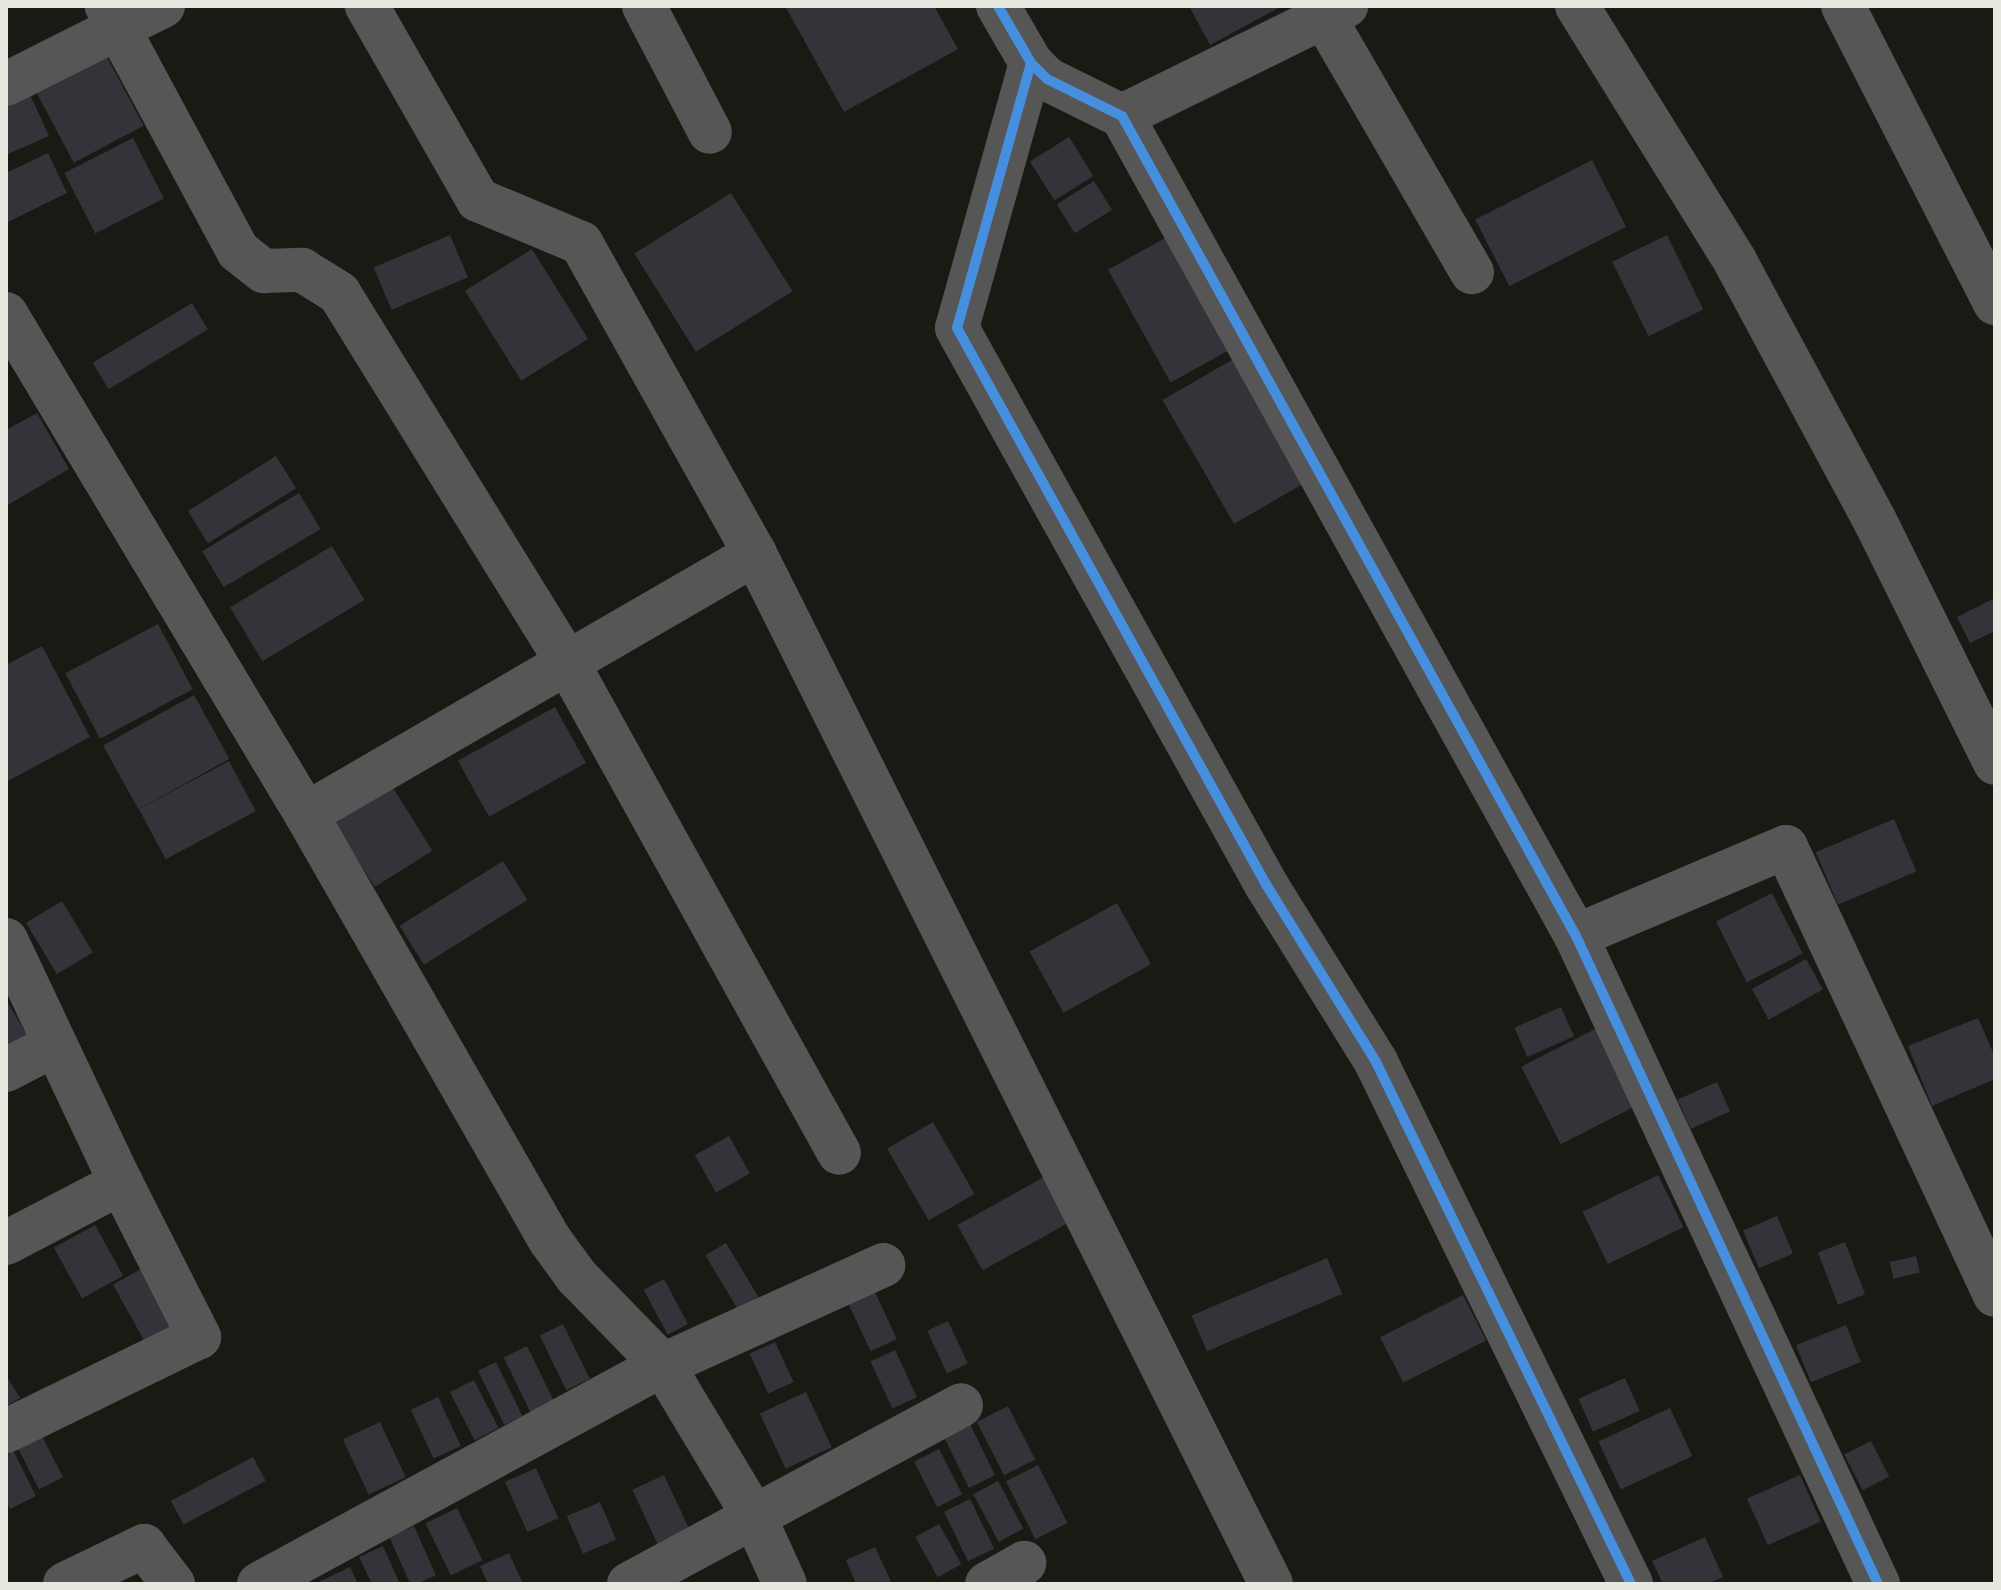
<!DOCTYPE html>
<style>
body{margin:0}
#map{position:relative;width:2001px;height:1590px;overflow:hidden;background:#1a1913;font-family:Montserrat,sans-serif}
div>[style]{position:absolute}
.building>*{inset:0;background:#363239;transform-origin:0 0}
.street>*{height:44px;margin:-22px;padding:0 22px;transform-origin:22px;border-radius:22px;background:#565657}
.cycleway>*{height:10px;margin:-5px;padding:0 5px;transform-origin:5px;border-radius:5px;background:#468fdf}
span{translate:-50% -50%;white-space:nowrap;text-align:center;line-height:1.15;-webkit-text-stroke:8px #141207;paint-order:stroke}
.frame{position:absolute;inset:0;border:8px solid #e9e8e0;pointer-events:none}
</style>
<div id="map">
<div class="building">
<div style="clip-path:polygon(785px 6px,934px 6px,958px 49px,844px 112px)"></div>
<div style="clip-path:polygon(1189px 6px,1282px 6px,1210px 45px)"></div>
<div style="left:106px;top:55px;width:80px;height:79px;rotate:62deg"></div>
<div style="clip-path:polygon(29px 92px,49px 136px,6px 155px,6px 102px)"></div>
<div style="left:1069px;top:137px;width:46px;height:46px;rotate:58deg"></div>
<div style="left:133px;top:138px;width:68px;height:77px;rotate:63deg"></div>
<div style="clip-path:polygon(48px 153px,67px 193px,6px 223px,6px 173px)"></div>
<div style="left:1592px;top:160px;width:75px;height:131px;rotate:63deg"></div>
<div style="left:1094px;top:181px;width:34px;height:44px;rotate:58deg"></div>
<div style="left:731px;top:193px;width:116px;height:114px;rotate:58deg"></div>
<div style="left:1178px;top:231px;width:129px;height:80px;rotate:61deg"></div>
<div style="left:450px;top:235px;width:46px;height:83px;rotate:67deg"></div>
<div style="left:1667px;top:235px;width:83px;height:61px;rotate:64deg"></div>
<div style="left:532px;top:249px;width:106px;height:79px;rotate:58deg"></div>
<div style="left:192px;top:303px;width:31px;height:116px;rotate:59deg"></div>
<div style="left:1237px;top:357px;width:143px;height:86px;rotate:60deg"></div>
<div style="clip-path:polygon(37px 413px,69px 469px,6px 506px,6px 430px)"></div>
<div style="left:276px;top:456px;width:38px;height:104px;rotate:58deg"></div>
<div style="left:299px;top:493px;width:42px;height:113px;rotate:59deg"></div>
<div style="left:332px;top:546px;width:63px;height:119px;rotate:59deg"></div>
<div style="clip-path:polygon(1995px 598px,1995px 631px,1970px 643px,1957px 617px)"></div>
<div style="left:158px;top:624px;width:74px;height:105px;rotate:62deg"></div>
<div style="clip-path:polygon(42px 646px,90px 737px,6px 782px,6px 665px)"></div>
<div style="left:194px;top:695px;width:73px;height:104px;rotate:61deg"></div>
<div style="left:555px;top:707px;width:64px;height:111px;rotate:61deg"></div>
<div style="left:229px;top:761px;width:57px;height:102px;rotate:62deg"></div>
<div style="left:390px;top:783px;width:80px;height:68px;rotate:58deg"></div>
<div style="left:1894px;top:819px;width:57px;height:85px;rotate:67deg"></div>
<div style="left:503px;top:861px;width:46px;height:122px;rotate:58deg"></div>
<div style="left:1772px;top:893px;width:68px;height:63px;rotate:63deg"></div>
<div style="left:62px;top:901px;width:60px;height:42px;rotate:59deg"></div>
<div style="left:1117px;top:903px;width:70px;height:100px;rotate:61deg"></div>
<div style="left:1806px;top:959px;width:35px;height:62px;rotate:61deg"></div>
<div style="clip-path:polygon(6px 999px,32px 1044px,6px 1059px)"></div>
<div style="left:1561px;top:1007px;width:32px;height:51px;rotate:66deg"></div>
<div style="clip-path:polygon(1978px 1018px,1995px 1057px,1995px 1079px,1932px 1106px,1908px 1046px)"></div>
<div style="left:1605px;top:1024px;width:87px;height:94px;rotate:63deg"></div>
<div style="left:1717px;top:1082px;width:32px;height:43px;rotate:66deg"></div>
<div style="left:933px;top:1122px;width:83px;height:53px;rotate:60deg"></div>
<div style="left:729px;top:1136px;width:43px;height:39px;rotate:61deg"></div>
<div style="left:1658px;top:1175px;width:58px;height:84px;rotate:64deg"></div>
<div style="left:1044px;top:1177px;width:52px;height:99px;rotate:61deg"></div>
<div style="left:1777px;top:1216px;width:41px;height:37px;rotate:67deg"></div>
<div style="left:95px;top:1225px;width:58px;height:47px;rotate:61deg"></div>
<div style="left:1845px;top:1242px;width:56px;height:29px;rotate:69deg"></div>
<div style="left:726px;top:1243px;width:63px;height:24px;rotate:59deg"></div>
<div style="left:1916px;top:1256px;width:17px;height:27px;rotate:77deg"></div>
<div style="left:1327px;top:1258px;width:39px;height:147px;rotate:67deg"></div>
<div style="left:141px;top:1269px;width:70px;height:32px;rotate:61deg"></div>
<div style="left:664px;top:1279px;width:51px;height:23px;rotate:62deg"></div>
<div style="left:874px;top:1290px;width:54px;height:29px;rotate:65deg"></div>
<div style="left:1463px;top:1295px;width:51px;height:93px;rotate:63deg"></div>
<div style="left:948px;top:1321px;width:47px;height:23px;rotate:65deg"></div>
<div style="left:563px;top:1324px;width:61px;height:26px;rotate:64deg"></div>
<div style="left:1846px;top:1325px;width:40px;height:54px;rotate:68deg"></div>
<div style="left:775px;top:1342px;width:44px;height:28px;rotate:65deg"></div>
<div style="left:527px;top:1346px;width:61px;height:26px;rotate:64deg"></div>
<div style="left:895px;top:1350px;width:52px;height:27px;rotate:65deg"></div>
<div style="left:496px;top:1362px;width:60px;height:20px;rotate:64deg"></div>
<div style="clip-path:polygon(6px 1375px,20px 1398px,6px 1406px)"></div>
<div style="left:1625px;top:1378px;width:36px;height:51px;rotate:66deg"></div>
<div style="left:474px;top:1380px;width:54px;height:27px;rotate:63deg"></div>
<div style="left:806px;top:1392px;width:61px;height:51px;rotate:65deg"></div>
<div style="left:438px;top:1397px;width:54px;height:30px;rotate:65deg"></div>
<div style="left:1008px;top:1406px;width:60px;height:35px;rotate:63deg"></div>
<div style="left:1670px;top:1408px;width:53px;height:79px;rotate:65deg"></div>
<div style="left:380px;top:1422px;width:61px;height:41px;rotate:65deg"></div>
<div style="left:970px;top:1424px;width:57px;height:29px;rotate:64deg"></div>
<div style="left:39px;top:1430px;width:53px;height:27px;rotate:63deg"></div>
<div style="left:1871px;top:1441px;width:40px;height:30px;rotate:63deg"></div>
<div style="clip-path:polygon(9px 1442px,36px 1496px,10px 1509px,6px 1502px)"></div>
<div style="left:939px;top:1449px;width:51px;height:28px;rotate:63deg"></div>
<div style="left:253px;top:1457px;width:27px;height:93px;rotate:62deg"></div>
<div style="left:1038px;top:1465px;width:65px;height:36px;rotate:63deg"></div>
<div style="left:536px;top:1468px;width:55px;height:34px;rotate:66deg"></div>
<div style="left:664px;top:1475px;width:63px;height:35px;rotate:65deg"></div>
<div style="left:1800px;top:1475px;width:51px;height:58px;rotate:66deg"></div>
<div style="left:998px;top:1481px;width:54px;height:28px;rotate:62deg"></div>
<div style="left:970px;top:1499px;width:55px;height:29px;rotate:64deg"></div>
<div style="left:600px;top:1502px;width:41px;height:36px;rotate:67deg"></div>
<div style="left:457px;top:1508px;width:58px;height:35px;rotate:64deg"></div>
<div style="left:939px;top:1524px;width:46px;height:27px;rotate:61deg"></div>
<div style="left:414px;top:1526px;width:54px;height:27px;rotate:66deg"></div>
<div style="clip-path:polygon(1705px 1537px,1723px 1577px,1707px 1584px,1663px 1584px,1652px 1561px)"></div>
<div style="clip-path:polygon(383px 1546px,400px 1584px,372px 1584px,359px 1557px)"></div>
<div style="clip-path:polygon(875px 1547px,892px 1584px,856px 1584px,846px 1560px)"></div>
<div style="clip-path:polygon(509px 1553px,523px 1584px,488px 1584px,480px 1566px)"></div>
<div style="clip-path:polygon(350px 1567px,358px 1584px,320px 1584px,319px 1582px)"></div>
</div>
<div class="street">
<div style="left:163px;top:6px;width:50px;rotate:153.9deg"></div>
<div style="left:118px;top:28px;width:253px;rotate:61.7deg"></div>
<div style="left:238px;top:251px;width:33px;rotate:38deg"></div>
<div style="left:264px;top:271px;width:38px;rotate:-2deg"></div>
<div style="left:302px;top:270px;width:44px;rotate:31.9deg"></div>
<div style="left:339px;top:293px;width:434px;rotate:58.3deg"></div>
<div style="left:567px;top:662px;width:561px;rotate:61.01deg"></div>
<div style="left:644px;top:6px;width:142px;rotate:62.4deg"></div>
<div style="left:998px;top:6px;width:66px;rotate:59.9deg"></div>
<div style="left:1031px;top:63px;width:23px;rotate:45deg"></div>
<div style="left:1047px;top:79px;width:84px;rotate:26.3deg"></div>
<div style="left:1122px;top:116px;width:937px;rotate:61.03deg"></div>
<div style="left:1576px;top:936px;width:715px;rotate:65.01deg"></div>
<div style="left:1577px;top:6px;width:300px;rotate:58.2deg"></div>
<div style="left:1735px;top:261px;width:295px;rotate:61.7deg"></div>
<div style="left:1875px;top:521px;width:270px;rotate:63.6deg"></div>
<div style="left:1843px;top:6px;width:334px;rotate:62.9deg"></div>
<div style="left:1324px;top:17px;width:295px;rotate:59.9deg"></div>
<div style="left:1031px;top:63px;width:275px;rotate:105.6deg"></div>
<div style="left:957px;top:328px;width:638px;rotate:60.95deg"></div>
<div style="left:1267px;top:886px;width:207px;rotate:58.2deg"></div>
<div style="left:1376px;top:1062px;width:581px;rotate:63.96deg"></div>
<div style="left:6px;top:84px;width:125px;rotate:-26.6deg"></div>
<div style="left:118px;top:28px;width:25px;rotate:-117deg"></div>
<div style="left:1122px;top:116px;width:250px;rotate:-26.2deg"></div>
<div style="left:6px;top:314px;width:583px;rotate:59.04deg"></div>
<div style="left:306px;top:814px;width:491px;rotate:60.2deg"></div>
<div style="left:550px;top:1240px;width:46px;rotate:53.9deg"></div>
<div style="left:577px;top:1277px;width:123px;rotate:45.7deg"></div>
<div style="left:663px;top:1365px;width:179px;rotate:59deg"></div>
<div style="left:755px;top:1518px;width:72px;rotate:65.6deg"></div>
<div style="left:755px;top:554px;width:1152px;rotate:63.39deg"></div>
<div style="left:306px;top:814px;width:519px;rotate:-30.07deg"></div>
<div style="left:755px;top:554px;width:356px;rotate:-119.2deg"></div>
<div style="left:581px;top:243px;width:112px;rotate:-157.3deg"></div>
<div style="left:478px;top:200px;width:224px;rotate:-119.8deg"></div>
<div style="left:1576px;top:936px;width:228px;rotate:-23deg"></div>
<div style="left:1786px;top:847px;width:494px;rotate:65deg"></div>
<div style="left:6px;top:940px;width:269px;rotate:64.7deg"></div>
<div style="left:6px;top:1070px;width:54px;rotate:-27.5deg"></div>
<div style="left:6px;top:1243px;width:130px;rotate:-27.6deg"></div>
<div style="left:121px;top:1183px;width:173px;rotate:63.1deg"></div>
<div style="left:199px;top:1337px;width:215px;rotate:154deg"></div>
<div style="left:65px;top:1584px;width:88px;rotate:-25.7deg"></div>
<div style="left:144px;top:1546px;width:48px;rotate:52.7deg"></div>
<div style="left:259px;top:1584px;width:460px;rotate:-28.5deg"></div>
<div style="left:663px;top:1365px;width:242px;rotate:-24.4deg"></div>
<div style="left:629px;top:1584px;width:377px;rotate:-28.3deg"></div>
<div style="left:987px;top:1584px;width:43px;rotate:-29.6deg"></div>
</div>
<div class="cycleway">
<div style="left:998px;top:6px;width:66px;rotate:59.9deg"></div>
<div style="left:1031px;top:63px;width:23px;rotate:45deg"></div>
<div style="left:1047px;top:79px;width:84px;rotate:26.3deg"></div>
<div style="left:1122px;top:116px;width:937px;rotate:61.03deg"></div>
<div style="left:1576px;top:936px;width:715px;rotate:65.01deg"></div>
<div style="left:1031px;top:63px;width:275px;rotate:105.6deg"></div>
<div style="left:957px;top:328px;width:638px;rotate:60.95deg"></div>
<div style="left:1267px;top:886px;width:207px;rotate:58.2deg"></div>
<div style="left:1376px;top:1062px;width:581px;rotate:63.96deg"></div>
</div>
<div class="frame"></div>
</div>
